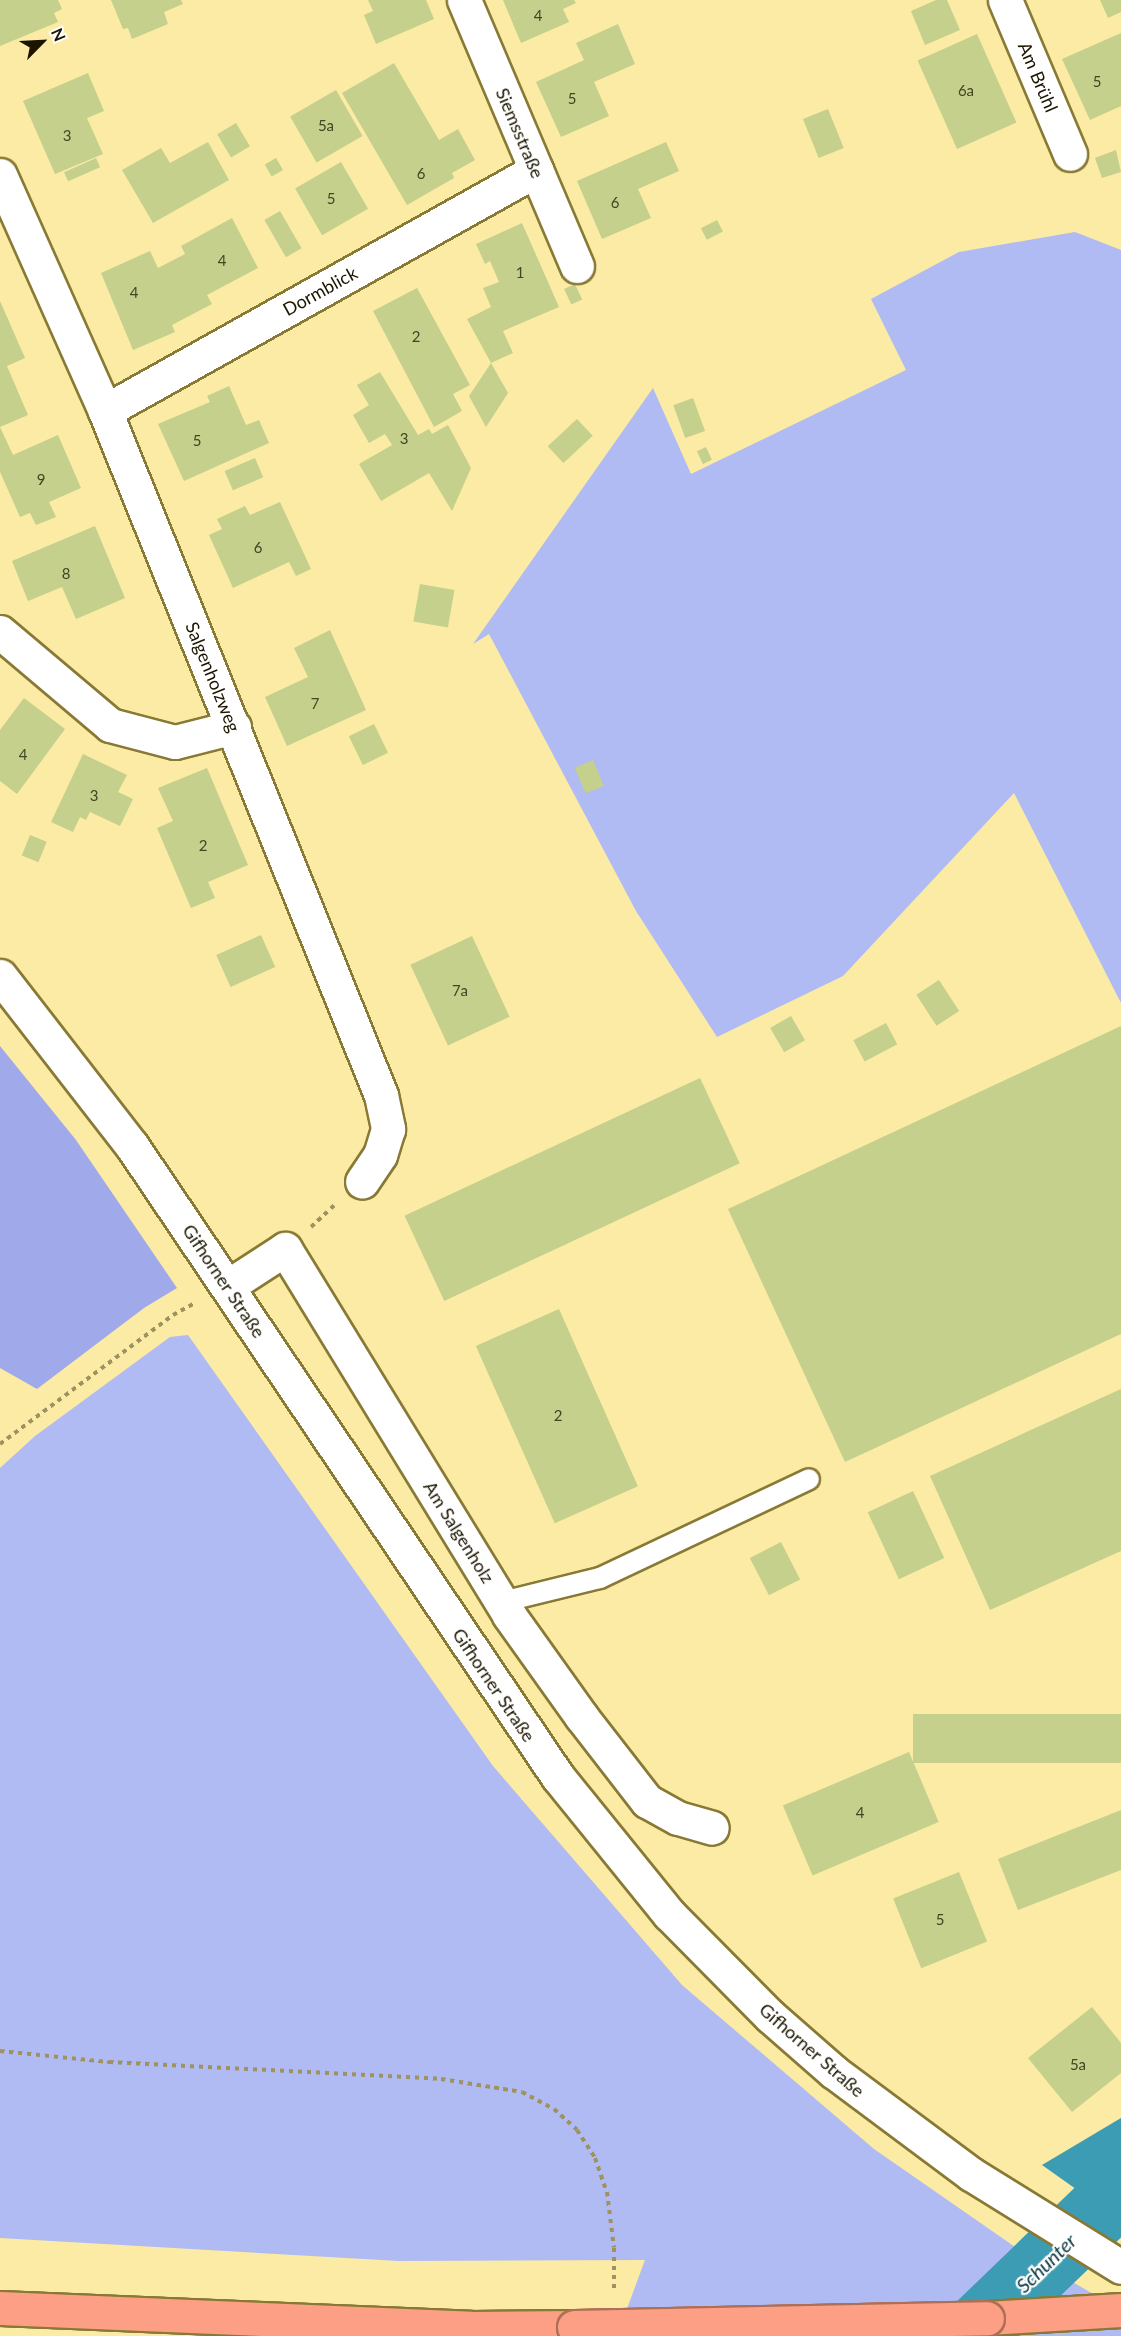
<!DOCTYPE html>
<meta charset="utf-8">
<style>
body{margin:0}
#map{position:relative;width:1121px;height:2336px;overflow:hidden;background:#fbeba4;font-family:Lato,sans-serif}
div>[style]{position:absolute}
.green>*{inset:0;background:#b0baf3}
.forest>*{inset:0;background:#a0aaeb}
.water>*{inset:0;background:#3c9cb3}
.river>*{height:68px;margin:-34px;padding:0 34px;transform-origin:34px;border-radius:34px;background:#3c9cb3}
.building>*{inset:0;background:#c4d08c;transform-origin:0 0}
.path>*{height:4px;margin-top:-2px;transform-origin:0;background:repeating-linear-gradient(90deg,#9e9260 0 4.5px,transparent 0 9px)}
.roads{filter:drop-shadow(2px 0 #887934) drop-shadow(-2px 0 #887934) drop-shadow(0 2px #887934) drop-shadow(0 -2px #887934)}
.service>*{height:20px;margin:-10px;padding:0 10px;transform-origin:10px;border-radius:10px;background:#fff}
.minor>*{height:33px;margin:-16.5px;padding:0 16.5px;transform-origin:16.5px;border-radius:16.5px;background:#fff}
.secondary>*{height:33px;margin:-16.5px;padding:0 16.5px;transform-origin:16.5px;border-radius:16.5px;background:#fff}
.motorway>*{height:33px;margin:-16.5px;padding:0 16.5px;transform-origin:16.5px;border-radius:16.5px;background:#fd9f84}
.bridges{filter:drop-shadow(2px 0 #ae6f56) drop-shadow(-2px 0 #ae6f56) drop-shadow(0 2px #ae6f56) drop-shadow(0 -2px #ae6f56)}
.motorway-bridge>*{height:33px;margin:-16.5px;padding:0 16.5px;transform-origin:16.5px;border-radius:16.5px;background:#fd9f84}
span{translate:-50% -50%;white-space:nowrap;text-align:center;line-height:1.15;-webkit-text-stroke:4.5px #fff;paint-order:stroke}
.number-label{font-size:15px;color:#454423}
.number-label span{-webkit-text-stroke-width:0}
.street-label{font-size:18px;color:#1b1500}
.water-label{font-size:20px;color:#0b3842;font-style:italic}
.north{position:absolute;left:12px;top:12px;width:60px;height:60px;-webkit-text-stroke:4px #fff;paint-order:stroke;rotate:66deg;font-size:16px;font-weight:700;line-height:24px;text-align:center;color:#1b1500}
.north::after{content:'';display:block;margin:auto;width:21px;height:27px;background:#1b1500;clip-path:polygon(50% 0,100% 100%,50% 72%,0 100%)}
</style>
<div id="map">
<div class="green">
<div style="clip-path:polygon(1075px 232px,1121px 250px,1121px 1003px,1014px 793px,843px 976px,717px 1037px,636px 911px,489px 634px,473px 644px,653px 388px,691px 474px,906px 370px,871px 299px,959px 252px)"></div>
<div style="clip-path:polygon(188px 1335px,493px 1766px,682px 1985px,874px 2149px,1031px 2258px,1121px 2310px,1121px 2336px,617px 2336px,645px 2260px,399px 2261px,0 2238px,0 1468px,35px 1436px,170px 1337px)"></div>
</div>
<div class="forest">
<div style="clip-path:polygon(0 1046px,76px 1140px,177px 1288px,144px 1308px,37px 1389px,0 1368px)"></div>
</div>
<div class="water">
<div style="clip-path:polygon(1121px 2118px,1121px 2221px,1042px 2165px)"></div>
</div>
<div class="river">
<div style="left:970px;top:2336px;width:210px;rotate:-44deg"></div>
</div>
<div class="building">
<div style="clip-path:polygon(0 0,58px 0,62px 9px,54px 13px,58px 22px,0 46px)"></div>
<div style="clip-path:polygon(111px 0,181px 0,183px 4px,164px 12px,168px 24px,132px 39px,128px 28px,123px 29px)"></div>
<div style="clip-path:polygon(368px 0,426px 0,434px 19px,376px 44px,364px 15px,373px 11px)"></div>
<div style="clip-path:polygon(503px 0,574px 0,576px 3px,563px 9px,569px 22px,521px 43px)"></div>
<div style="clip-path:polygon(936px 0,947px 0,960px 30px,925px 45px,911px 11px)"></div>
<div style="clip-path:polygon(1100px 0,1121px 0,1121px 12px,1108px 18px)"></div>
<div style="clip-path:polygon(618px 24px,635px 64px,594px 82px,609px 116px,561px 137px,536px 82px,584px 60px,576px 43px)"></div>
<div style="clip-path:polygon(1121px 33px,1121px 106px,1090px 120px,1062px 59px)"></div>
<div style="left:977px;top:34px;width:97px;height:65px;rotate:66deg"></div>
<div style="clip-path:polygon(394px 63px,439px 140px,458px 129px,475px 160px,452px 173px,454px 178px,407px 205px,342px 93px)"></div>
<div style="clip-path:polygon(88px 73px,104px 111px,87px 118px,103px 154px,55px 174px,23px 101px)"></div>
<div style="left:336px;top:90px;width:53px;height:53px;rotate:60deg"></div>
<div style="left:828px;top:109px;width:42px;height:27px;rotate:68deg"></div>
<div style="left:236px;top:123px;width:27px;height:22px;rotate:59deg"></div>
<div style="clip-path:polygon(208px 142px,229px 180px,153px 223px,122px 170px,161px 148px,170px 163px)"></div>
<div style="clip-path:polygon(666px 142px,679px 171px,638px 189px,651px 218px,602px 239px,577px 181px)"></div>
<div style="clip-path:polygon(1116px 150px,1121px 172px,1102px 178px,1095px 158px)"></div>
<div style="left:96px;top:158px;width:10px;height:35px;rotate:66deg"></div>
<div style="left:276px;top:158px;width:14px;height:13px;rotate:60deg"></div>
<div style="left:341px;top:162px;width:54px;height:53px;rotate:60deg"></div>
<div style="left:280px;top:211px;width:43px;height:18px;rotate:60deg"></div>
<div style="clip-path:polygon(232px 218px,258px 268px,207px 295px,212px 304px,172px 325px,175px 332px,133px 350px,101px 273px,150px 251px,158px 268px,185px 254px,181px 246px)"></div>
<div style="left:717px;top:220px;width:13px;height:18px;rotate:63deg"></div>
<div style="clip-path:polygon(522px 223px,559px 307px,503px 331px,513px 353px,491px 363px,467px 319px,491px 307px,483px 288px,499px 282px,490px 261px,485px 264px,476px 244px)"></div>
<div style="left:575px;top:284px;width:17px;height:12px;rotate:65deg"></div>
<div style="clip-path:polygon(417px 288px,470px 385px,453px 394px,462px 411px,434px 427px,373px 311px)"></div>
<div style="clip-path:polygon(0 301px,25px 358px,7px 366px,28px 415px,0 427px,13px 455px,58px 435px,81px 488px,49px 502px,56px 517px,36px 525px,30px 513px,20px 517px,0 472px)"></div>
<div style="clip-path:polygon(491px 363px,508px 393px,486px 427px,469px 396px)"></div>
<div style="clip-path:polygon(380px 372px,418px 435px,429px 429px,432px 434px,448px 425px,471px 468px,452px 511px,429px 473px,381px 501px,359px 464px,392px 445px,385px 434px,369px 443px,353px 415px,369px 405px,357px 385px)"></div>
<div style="clip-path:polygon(229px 386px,246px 425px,259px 420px,269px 443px,184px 481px,158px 424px,210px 402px,207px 396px)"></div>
<div style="left:693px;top:398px;width:35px;height:21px;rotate:70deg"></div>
<div style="left:577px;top:419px;width:23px;height:40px;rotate:47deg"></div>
<div style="left:706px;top:447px;width:14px;height:10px;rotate:65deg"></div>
<div style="left:255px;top:458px;width:21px;height:33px;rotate:67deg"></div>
<div style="clip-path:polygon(280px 502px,311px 569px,296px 576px,289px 562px,233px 588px,209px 535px,222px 529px,217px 519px,245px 506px,250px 515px)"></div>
<div style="clip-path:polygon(95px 526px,125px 598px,76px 619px,62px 587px,28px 601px,12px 561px)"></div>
<div style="left:420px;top:584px;width:35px;height:38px;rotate:10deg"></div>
<div style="clip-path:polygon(330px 630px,366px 710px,287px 746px,265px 697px,308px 677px,294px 648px)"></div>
<div style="clip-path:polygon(24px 698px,65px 729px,17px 794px,0 781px,0 730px)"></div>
<div style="left:374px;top:724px;width:32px;height:28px;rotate:64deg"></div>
<div style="clip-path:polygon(83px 754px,127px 775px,118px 792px,133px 799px,120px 826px,90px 812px,86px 820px,80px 817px,73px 832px,51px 822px)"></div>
<div style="left:593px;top:760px;width:28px;height:20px;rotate:67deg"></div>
<div style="clip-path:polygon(207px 768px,248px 865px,208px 882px,215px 898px,191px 908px,157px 828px,173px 821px,158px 788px)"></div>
<div style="left:30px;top:835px;width:18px;height:22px;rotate:22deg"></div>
<div style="left:261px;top:935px;width:35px;height:49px;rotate:66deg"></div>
<div style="left:472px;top:936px;width:89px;height:68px;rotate:65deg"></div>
<div style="left:939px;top:980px;width:37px;height:27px;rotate:57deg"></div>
<div style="left:791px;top:1016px;width:28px;height:24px;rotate:60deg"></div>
<div style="left:886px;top:1023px;width:24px;height:37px;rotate:62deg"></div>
<div style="clip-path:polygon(1121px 1026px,1121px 1334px,845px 1462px,728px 1209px)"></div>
<div style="left:700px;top:1078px;width:94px;height:326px;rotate:65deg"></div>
<div style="left:559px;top:1309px;width:194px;height:91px;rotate:66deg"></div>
<div style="clip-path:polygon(1121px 1389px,1121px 1551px,990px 1610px,930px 1476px)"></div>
<div style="left:913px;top:1491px;width:74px;height:50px;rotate:65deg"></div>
<div style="left:781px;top:1542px;width:42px;height:35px;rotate:63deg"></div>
<div style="left:1121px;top:1714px;width:49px;height:208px;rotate:90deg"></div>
<div style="left:909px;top:1752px;width:76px;height:137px;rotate:67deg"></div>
<div style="clip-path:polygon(1121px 1810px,1121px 1870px,1018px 1910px,998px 1859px)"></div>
<div style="left:959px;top:1872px;width:75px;height:71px;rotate:68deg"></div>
<div style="clip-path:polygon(1092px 2007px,1121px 2043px,1121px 2073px,1072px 2112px,1028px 2058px)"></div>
</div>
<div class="path">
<div style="left:311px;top:1227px;width:34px;rotate:-43deg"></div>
<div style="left:0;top:1444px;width:216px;rotate:-36.7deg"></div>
<div style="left:173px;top:1315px;width:25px;rotate:-29deg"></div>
<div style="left:0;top:2051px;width:110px;rotate:5.8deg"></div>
<div style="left:109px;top:2062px;width:332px;rotate:2.9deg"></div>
<div style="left:441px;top:2079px;width:82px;rotate:9.1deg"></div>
<div style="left:522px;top:2092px;width:36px;rotate:28deg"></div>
<div style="left:554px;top:2109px;width:31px;rotate:42deg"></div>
<div style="left:577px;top:2130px;width:33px;rotate:57deg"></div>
<div style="left:595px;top:2158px;width:36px;rotate:71deg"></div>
<div style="left:607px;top:2192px;width:56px;rotate:82.9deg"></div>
<div style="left:614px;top:2248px;width:44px;rotate:90deg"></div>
</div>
<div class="roads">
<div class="service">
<div style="left:502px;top:1602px;width:101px;rotate:-13.8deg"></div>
<div style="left:600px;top:1578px;width:231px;rotate:-25.3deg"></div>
</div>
<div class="minor">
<div style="left:464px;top:0;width:289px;rotate:67deg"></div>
<div style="left:1005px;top:0;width:167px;rotate:67.1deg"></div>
<div style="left:0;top:175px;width:258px;rotate:66deg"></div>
<div style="left:105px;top:411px;width:738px;rotate:68.03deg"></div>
<div style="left:381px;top:1095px;width:35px;rotate:78deg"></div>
<div style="left:388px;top:1129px;width:27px;rotate:107deg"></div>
<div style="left:380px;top:1155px;width:32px;rotate:124deg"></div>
<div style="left:105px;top:411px;width:494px;rotate:-29.2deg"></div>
<div style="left:0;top:632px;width:144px;rotate:40.2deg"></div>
<div style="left:110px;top:725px;width:67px;rotate:14.7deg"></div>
<div style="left:175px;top:742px;width:61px;rotate:-14.3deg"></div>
<div style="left:228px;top:1286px;width:68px;rotate:-33deg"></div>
<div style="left:285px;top:1249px;width:429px;rotate:58.5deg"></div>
<div style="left:509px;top:1615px;width:124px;rotate:54.5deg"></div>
<div style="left:581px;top:1716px;width:108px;rotate:52.2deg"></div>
<div style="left:647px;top:1801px;width:35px;rotate:29deg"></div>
<div style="left:678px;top:1818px;width:35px;rotate:16deg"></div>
</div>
<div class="secondary">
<div style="left:0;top:976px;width:215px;rotate:52.2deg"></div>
<div style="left:132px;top:1146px;width:761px;rotate:55.98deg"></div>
<div style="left:558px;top:1777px;width:176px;rotate:51deg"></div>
<div style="left:669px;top:1914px;width:144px;rotate:45.3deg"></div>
<div style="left:770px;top:2016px;width:85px;rotate:41.2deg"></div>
<div style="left:834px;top:2072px;width:171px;rotate:36.7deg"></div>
<div style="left:971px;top:2174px;width:176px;rotate:31.8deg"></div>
</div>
<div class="motorway">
<div style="left:0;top:2308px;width:471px;rotate:2.4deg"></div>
<div style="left:471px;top:2328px;width:103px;rotate:-0.6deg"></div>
<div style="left:987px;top:2318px;width:134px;rotate:-3.4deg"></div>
</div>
</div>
<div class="bridges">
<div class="motorway-bridge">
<div style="left:574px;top:2327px;width:413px;rotate:-1.2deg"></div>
</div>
</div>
<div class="number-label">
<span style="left:538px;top:16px">4</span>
<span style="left:1097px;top:82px">5</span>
<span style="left:966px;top:91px">6a</span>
<span style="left:572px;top:99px">5</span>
<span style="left:326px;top:126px">5a</span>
<span style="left:67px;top:136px">3</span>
<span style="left:421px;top:174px">6</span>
<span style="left:331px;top:199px">5</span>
<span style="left:615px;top:203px">6</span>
<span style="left:222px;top:261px">4</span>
<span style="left:520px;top:273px">1</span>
<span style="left:134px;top:293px">4</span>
<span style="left:416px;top:337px">2</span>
<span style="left:404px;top:439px">3</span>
<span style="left:197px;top:441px">5</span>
<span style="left:41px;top:480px">9</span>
<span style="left:258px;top:548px">6</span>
<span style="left:66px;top:574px">8</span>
<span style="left:315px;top:704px">7</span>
<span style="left:23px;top:755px">4</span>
<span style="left:94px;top:796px">3</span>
<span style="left:203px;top:846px">2</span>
<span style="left:460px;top:991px">7a</span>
<span style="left:558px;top:1416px">2</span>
<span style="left:860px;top:1813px">4</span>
<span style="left:940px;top:1920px">5</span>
<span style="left:1078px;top:2065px">5a</span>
</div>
<div class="street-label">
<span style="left:1038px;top:77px;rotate:67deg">Am Brühl</span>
<span style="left:520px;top:133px;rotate:67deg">Siemsstraße</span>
<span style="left:320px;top:291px;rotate:-29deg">Dormblick</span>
<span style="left:213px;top:677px;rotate:68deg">Salgenholzweg</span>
<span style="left:224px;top:1281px;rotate:56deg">Gifhorner Straße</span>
<span style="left:459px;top:1532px;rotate:58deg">Am Salgenholz</span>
<span style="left:494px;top:1685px;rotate:56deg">Gifhorner Straße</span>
<span style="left:812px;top:2050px;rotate:41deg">Gifhorner Straße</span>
</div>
<div class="water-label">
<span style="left:1046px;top:2263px;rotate:-44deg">Schunter</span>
</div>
<div class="north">N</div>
</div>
